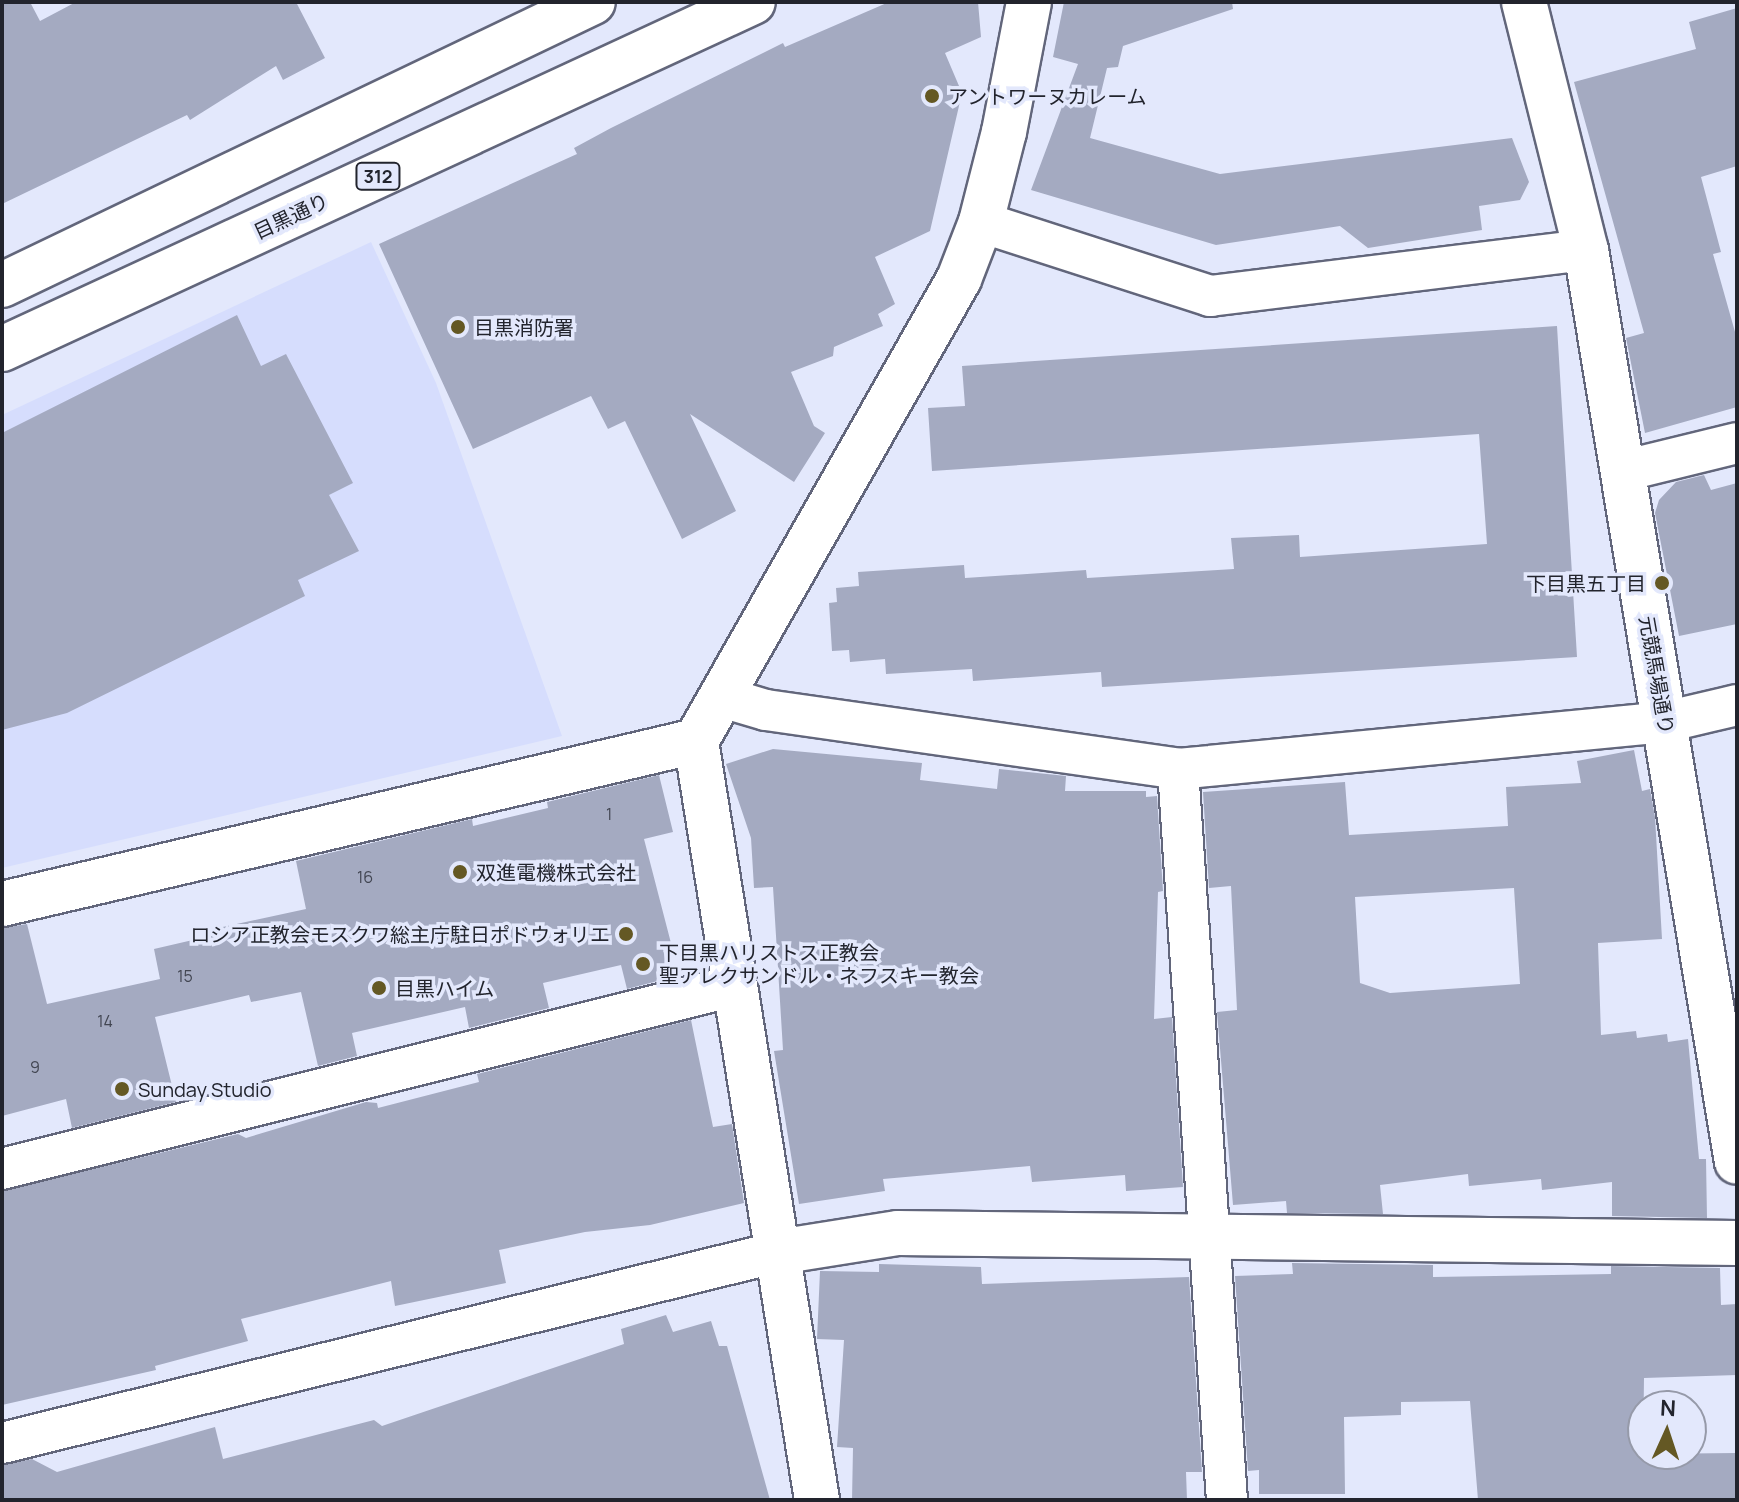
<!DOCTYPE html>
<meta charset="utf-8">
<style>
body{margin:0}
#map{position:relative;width:1739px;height:1502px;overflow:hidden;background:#e3e8fc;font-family:Manrope,"Noto Sans JP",sans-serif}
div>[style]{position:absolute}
.built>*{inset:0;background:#d6ddfd}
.building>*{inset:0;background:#a4aac1}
.roads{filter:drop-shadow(2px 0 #62667b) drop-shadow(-2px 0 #62667b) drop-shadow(0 2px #62667b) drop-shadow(0 -2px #62667b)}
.minor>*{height:40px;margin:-20px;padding:0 20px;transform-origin:20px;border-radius:20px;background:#fff}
.tertiary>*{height:44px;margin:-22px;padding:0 22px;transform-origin:22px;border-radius:22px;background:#fff}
.primary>*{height:44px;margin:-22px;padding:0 22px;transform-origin:22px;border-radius:22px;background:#fff}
.dots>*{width:22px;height:22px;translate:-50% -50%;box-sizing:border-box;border:4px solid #e3e8fc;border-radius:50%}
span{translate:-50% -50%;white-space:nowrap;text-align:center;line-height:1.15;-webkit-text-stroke:7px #e3e8fc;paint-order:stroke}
.number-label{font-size:16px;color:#424652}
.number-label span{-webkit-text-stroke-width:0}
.shield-label span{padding:2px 6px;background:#e3e8fc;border:2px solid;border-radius:6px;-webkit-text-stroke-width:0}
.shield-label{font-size:18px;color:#22242d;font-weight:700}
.poi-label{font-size:20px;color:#22242d}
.left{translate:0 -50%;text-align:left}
.right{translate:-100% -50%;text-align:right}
.street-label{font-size:20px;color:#22242d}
.frame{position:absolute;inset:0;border:4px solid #22242d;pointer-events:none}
.north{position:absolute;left:1627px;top:1390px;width:80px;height:80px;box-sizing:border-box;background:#e3e8fc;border:2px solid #969aa9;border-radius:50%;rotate:3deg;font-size:22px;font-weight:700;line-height:32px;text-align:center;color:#22242d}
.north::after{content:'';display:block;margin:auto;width:28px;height:36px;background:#645824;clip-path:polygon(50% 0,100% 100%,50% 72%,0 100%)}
</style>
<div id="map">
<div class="built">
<div style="clip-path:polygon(371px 242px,436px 383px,562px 736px,2px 868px,2px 415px)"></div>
</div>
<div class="building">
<div style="clip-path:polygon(2px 2px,30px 2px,40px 21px,76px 2px,296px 2px,325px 58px,283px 80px,276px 66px,190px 120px,187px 115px,2px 204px)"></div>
<div style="clip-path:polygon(889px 2px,978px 2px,981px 37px,945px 53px,962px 93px,930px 231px,875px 257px,895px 304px,878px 314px,883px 326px,834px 347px,833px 356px,791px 372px,814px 426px,825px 433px,794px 482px,690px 414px,736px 511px,682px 539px,625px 421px,608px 429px,591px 396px,473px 449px,379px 244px,577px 154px,574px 148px,611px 128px,783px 43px,785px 47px)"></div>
<div style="clip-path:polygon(1064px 2px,1232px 2px,1233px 9px,1123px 46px,1118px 67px,1107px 68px,1090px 138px,1220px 174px,1512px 138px,1529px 182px,1520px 200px,1479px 206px,1482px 230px,1368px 248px,1340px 226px,1216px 245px,1031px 190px,1078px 64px,1053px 57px)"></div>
<div style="clip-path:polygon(1737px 8px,1737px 166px,1701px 177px,1721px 252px,1713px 254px,1737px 339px,1737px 407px,1645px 433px,1626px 338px,1644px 333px,1574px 82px,1696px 49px,1689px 22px)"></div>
<div style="clip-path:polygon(237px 315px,261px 366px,286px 354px,353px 483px,329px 495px,359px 551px,298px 580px,305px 596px,67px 713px,2px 730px,2px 433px)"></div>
<div style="clip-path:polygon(1557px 326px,1577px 657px,1102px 687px,1101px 672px,973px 681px,972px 669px,886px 674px,885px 659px,850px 662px,849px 650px,832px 651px,829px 603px,837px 602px,836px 588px,859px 586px,858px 572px,964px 565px,965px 578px,1086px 570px,1087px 578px,1234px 569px,1231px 538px,1299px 535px,1300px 557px,1487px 544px,1479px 434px,932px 471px,928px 408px,965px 406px,962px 366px)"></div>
<div style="clip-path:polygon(1704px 475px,1711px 490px,1737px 483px,1737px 624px,1679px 636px,1655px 513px,1659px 500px,1676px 482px)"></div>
<div style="clip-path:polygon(773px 749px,922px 763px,920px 780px,997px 789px,999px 769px,1066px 776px,1065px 791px,1146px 791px,1146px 797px,1157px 796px,1163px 891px,1158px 892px,1154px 1019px,1172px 1017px,1183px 1187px,1126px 1191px,1125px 1175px,1032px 1182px,1030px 1166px,883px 1179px,885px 1191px,799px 1204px,774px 1051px,783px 1050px,773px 887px,754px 888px,751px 838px,726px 764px)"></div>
<div style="clip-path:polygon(evenodd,1634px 750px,1642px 791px,1650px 789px,1655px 817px,1662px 939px,1598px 943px,1601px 1035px,1636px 1031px,1637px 1038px,1667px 1034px,1668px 1042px,1688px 1039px,1699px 1159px,1706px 1159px,1707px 1218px,1612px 1216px,1612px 1182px,1542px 1190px,1541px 1179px,1469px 1186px,1468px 1174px,1380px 1185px,1383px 1214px,1287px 1213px,1286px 1201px,1233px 1205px,1217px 1012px,1237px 1010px,1231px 886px,1209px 888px,1203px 792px,1345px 782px,1349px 835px,1508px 826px,1506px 787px,1581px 783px,1577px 761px,1634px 750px,1514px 888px,1520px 984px,1390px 993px,1360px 983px,1355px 897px,1514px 888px)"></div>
<div style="clip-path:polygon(659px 775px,673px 832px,644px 839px,672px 947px,663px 949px,669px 978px,627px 989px,621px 965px,543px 983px,549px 1008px,469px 1028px,465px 1007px,352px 1033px,357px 1056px,318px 1066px,301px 992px,251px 1002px,249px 995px,155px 1017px,176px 1102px,72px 1128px,66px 1099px,2px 1116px,2px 928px,27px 924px,47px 1004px,160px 979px,154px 949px,210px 936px,209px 930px,306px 909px,296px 861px,472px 819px,473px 826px,548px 808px,547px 802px)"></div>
<div style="clip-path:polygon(691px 1020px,713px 1127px,732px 1124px,744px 1203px,650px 1225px,585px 1232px,499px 1250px,506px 1283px,395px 1306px,391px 1281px,241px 1319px,248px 1341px,155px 1366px,156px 1370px,2px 1405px,2px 1191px,238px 1134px,246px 1138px,366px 1102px,377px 1103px,378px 1108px,479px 1082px,477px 1074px)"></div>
<div style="clip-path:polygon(1292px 1263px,1433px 1265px,1433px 1277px,1611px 1274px,1611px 1266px,1720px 1268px,1721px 1305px,1737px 1304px,1737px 1375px,1644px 1378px,1643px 1454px,1737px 1453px,1737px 1500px,1478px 1500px,1470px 1401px,1401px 1402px,1401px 1415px,1344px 1417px,1345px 1494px,1259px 1494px,1259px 1470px,1248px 1471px,1235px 1276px,1293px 1274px)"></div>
<div style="clip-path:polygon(879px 1264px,981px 1267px,982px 1284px,1189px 1277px,1202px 1472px,1186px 1472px,1187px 1500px,852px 1500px,853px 1448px,837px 1447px,844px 1340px,817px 1339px,820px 1271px,879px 1272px)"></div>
<div style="clip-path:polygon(666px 1315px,673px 1332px,711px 1321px,719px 1346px,727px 1346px,770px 1500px,3px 1500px,2px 1465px,32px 1459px,57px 1472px,215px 1427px,223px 1459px,374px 1420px,382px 1426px,624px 1344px,621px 1329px)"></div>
</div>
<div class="roads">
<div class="minor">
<div style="left:981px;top:222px;width:241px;rotate:17.9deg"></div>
<div style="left:1210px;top:296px;width:379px;rotate:-7deg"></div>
<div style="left:1623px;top:471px;width:117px;rotate:-13.8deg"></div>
<div style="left:722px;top:697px;width:46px;rotate:16.5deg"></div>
<div style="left:766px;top:710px;width:416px;rotate:8.1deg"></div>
<div style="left:1178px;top:769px;width:489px;rotate:-5.5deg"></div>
<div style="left:1665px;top:722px;width:74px;rotate:-13.3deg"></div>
<div style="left:1178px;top:769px;width:733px;rotate:86.17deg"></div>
<div style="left:2px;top:1169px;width:754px;rotate:-14.05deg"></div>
<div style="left:2px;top:1443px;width:799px;rotate:-13.83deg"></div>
</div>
<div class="tertiary">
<div style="left:1524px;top:2px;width:256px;rotate:76deg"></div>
<div style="left:1586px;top:250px;width:924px;rotate:80.6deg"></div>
<div style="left:2px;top:904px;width:713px;rotate:-13.22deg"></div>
<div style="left:778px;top:1252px;width:121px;rotate:-9deg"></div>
<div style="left:898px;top:1233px;width:839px;rotate:0.68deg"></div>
<div style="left:817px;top:1500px;width:769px;rotate:-99.06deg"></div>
<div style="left:696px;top:741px;width:532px;rotate:-60.35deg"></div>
<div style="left:959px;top:279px;width:61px;rotate:-68.9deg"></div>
<div style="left:981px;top:222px;width:93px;rotate:-75.7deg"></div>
<div style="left:1004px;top:132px;width:132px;rotate:-79.1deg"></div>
</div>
<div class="primary">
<div style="left:2px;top:285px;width:655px;rotate:-25.59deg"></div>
<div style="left:2px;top:349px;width:827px;rotate:-24.8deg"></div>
</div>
</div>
<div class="dots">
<div style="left:932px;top:96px;background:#645824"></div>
<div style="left:458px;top:327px;background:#645824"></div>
<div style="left:1662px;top:583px;background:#645824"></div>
<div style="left:460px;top:872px;background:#645824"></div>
<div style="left:626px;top:934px;background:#645824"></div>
<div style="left:643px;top:964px;background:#645824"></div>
<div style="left:379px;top:988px;background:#645824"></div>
<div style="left:122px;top:1089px;background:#645824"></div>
</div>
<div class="number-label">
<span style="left:609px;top:814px">1</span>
<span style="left:365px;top:877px">16</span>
<span style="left:185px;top:976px">15</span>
<span style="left:105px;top:1021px">14</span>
<span style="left:35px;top:1067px">9</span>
</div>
<div class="shield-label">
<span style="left:378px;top:176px">312</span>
</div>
<div class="poi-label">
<span class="left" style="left:948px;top:96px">アントワーヌカレーム</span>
<span class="left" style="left:474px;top:327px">目黒消防署</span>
<span class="right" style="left:1646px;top:583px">下目黒五丁目</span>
<span class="left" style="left:476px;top:872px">双進電機株式会社</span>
<span class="right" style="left:610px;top:934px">ロシア正教会モスクワ総主庁駐日ポドウォリエ</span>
<span class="left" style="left:659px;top:964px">下目黒ハリストス正教会<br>聖アレクサンドル・ネフスキー教会</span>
<span class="left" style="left:395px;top:988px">目黒ハイム</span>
<span class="left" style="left:138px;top:1089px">Sunday Studio</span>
</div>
<div class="street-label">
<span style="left:291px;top:216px;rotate:-25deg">目黒通り</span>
<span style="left:1657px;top:675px;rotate:80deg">元競馬場通り</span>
</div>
<div class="frame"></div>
<div class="north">N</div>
</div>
